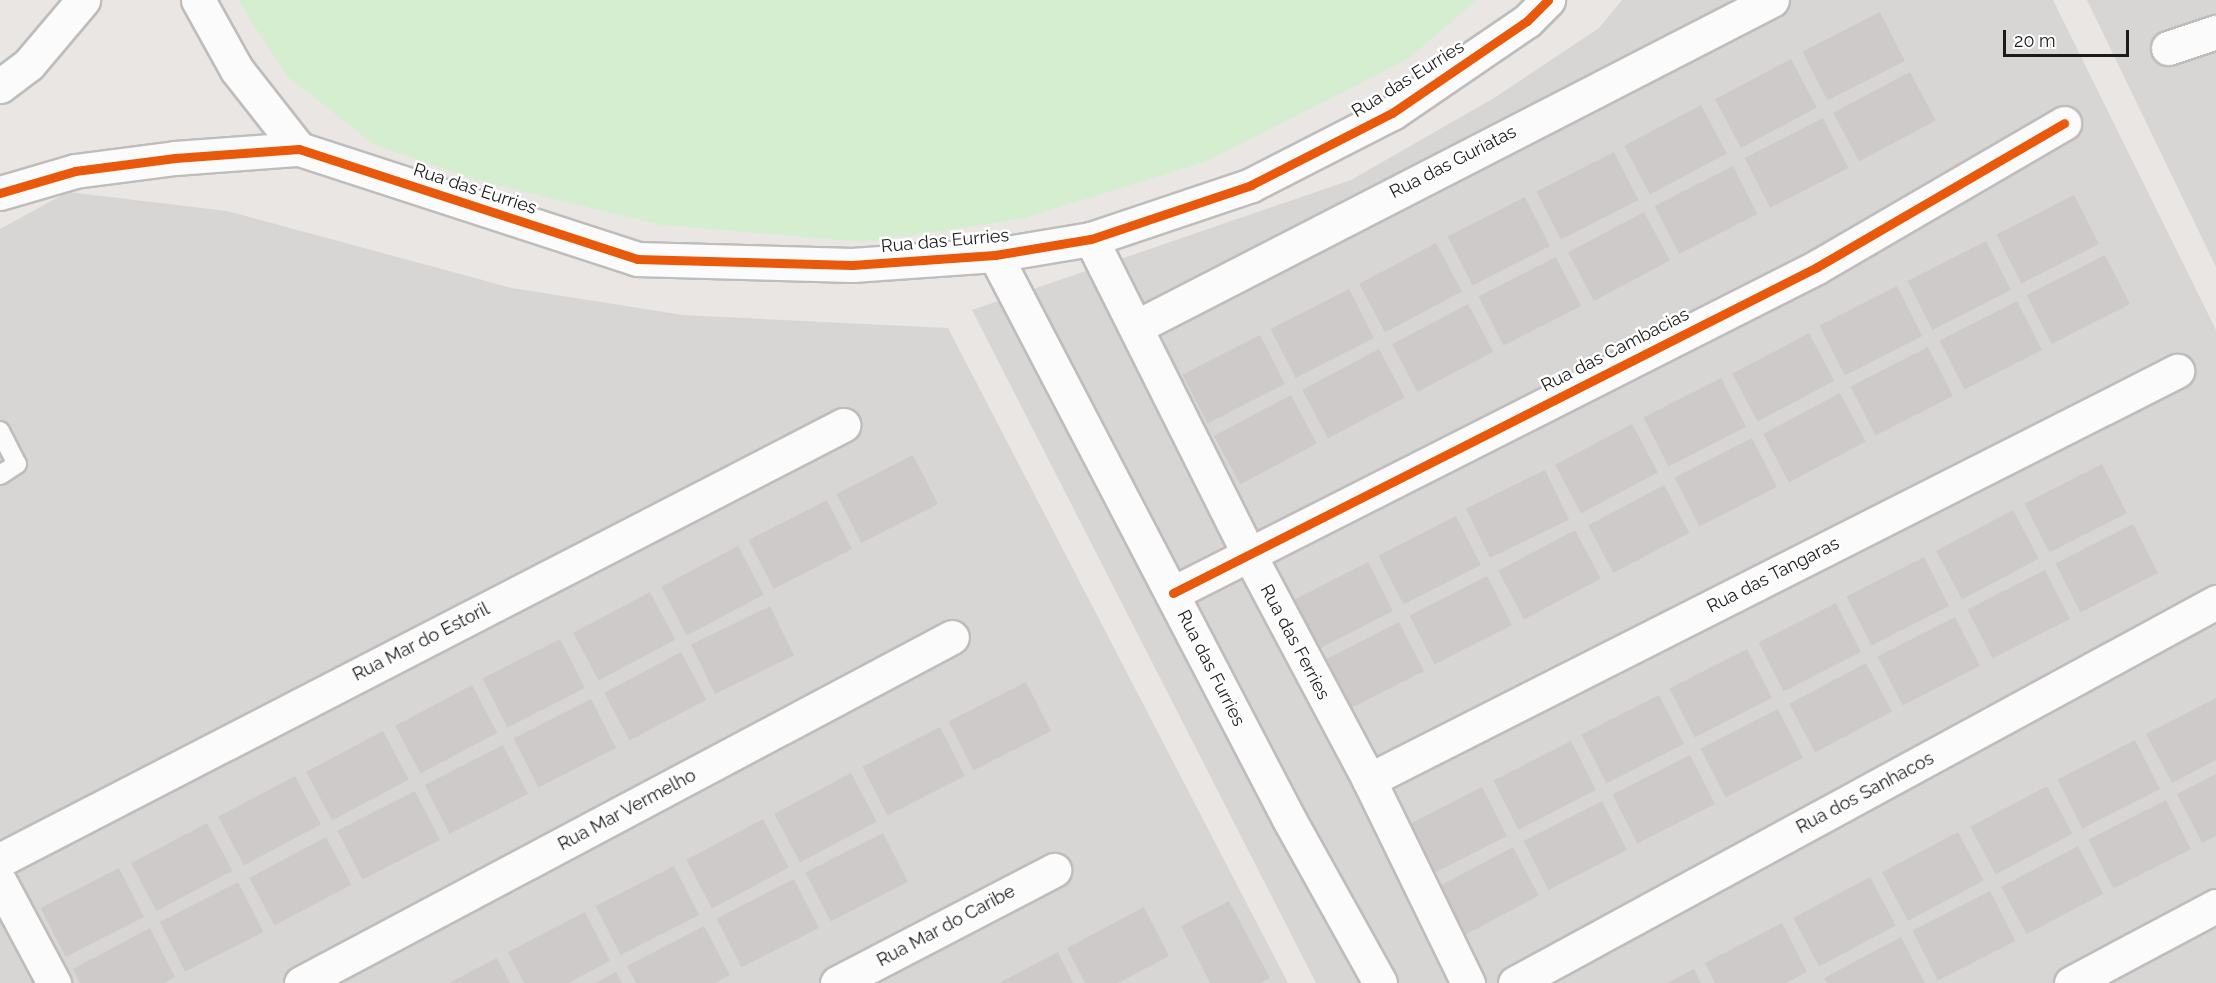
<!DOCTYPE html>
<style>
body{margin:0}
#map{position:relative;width:2216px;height:983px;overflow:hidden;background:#e9e6e4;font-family:Raleway,sans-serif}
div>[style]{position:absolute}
.residential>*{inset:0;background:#d8d6d5}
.park>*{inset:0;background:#d6eed0}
.building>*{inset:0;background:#cecac9;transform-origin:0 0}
.roads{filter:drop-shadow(2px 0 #bfbdbc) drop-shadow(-2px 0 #bfbdbc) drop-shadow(0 2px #bfbdbc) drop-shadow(0 -2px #bfbdbc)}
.service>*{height:18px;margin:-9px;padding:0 9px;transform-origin:9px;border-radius:9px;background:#fcfbfb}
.minor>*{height:33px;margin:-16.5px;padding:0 16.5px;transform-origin:16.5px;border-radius:16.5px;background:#fcfbfb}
.cycleway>*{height:9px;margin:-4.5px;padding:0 4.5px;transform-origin:4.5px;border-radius:4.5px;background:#e8590c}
span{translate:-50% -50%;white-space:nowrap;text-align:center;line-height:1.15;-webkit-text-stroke:5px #fff;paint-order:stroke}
.street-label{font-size:18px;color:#1b1b1b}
.scale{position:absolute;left:2003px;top:30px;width:126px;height:27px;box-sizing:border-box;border:3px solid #1b1b1b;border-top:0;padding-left:8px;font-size:18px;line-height:21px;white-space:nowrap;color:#1b1b1b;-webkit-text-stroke:4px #fff;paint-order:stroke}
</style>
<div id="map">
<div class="residential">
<div style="clip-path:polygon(1622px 0,2053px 0,2216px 330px,2216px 983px,1316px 983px,972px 310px,1351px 180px,1494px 98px,1599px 28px)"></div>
<div style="clip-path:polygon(2087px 0,2216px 0,2216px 267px)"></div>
<div style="clip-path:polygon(68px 192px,227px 211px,512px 288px,683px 315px,948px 328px,1288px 983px,0 983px,0 229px)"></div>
</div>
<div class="park">
<div style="clip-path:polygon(238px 0,1477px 0,1408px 59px,1205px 162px,1021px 219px,866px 242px,661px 225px,476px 180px,373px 144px,286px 75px)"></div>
</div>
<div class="building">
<div style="left:1880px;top:12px;width:55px;height:87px;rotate:63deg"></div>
<div style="left:1791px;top:59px;width:55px;height:86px;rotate:62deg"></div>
<div style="left:1910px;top:72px;width:55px;height:87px;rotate:62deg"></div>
<div style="left:1701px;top:105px;width:55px;height:87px;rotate:62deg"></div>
<div style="left:1823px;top:118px;width:56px;height:88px;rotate:63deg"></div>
<div style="left:1614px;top:152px;width:54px;height:87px;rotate:63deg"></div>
<div style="left:1733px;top:166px;width:54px;height:88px;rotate:63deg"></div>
<div style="left:2074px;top:195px;width:55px;height:87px;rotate:63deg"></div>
<div style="left:1525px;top:197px;width:55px;height:87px;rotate:63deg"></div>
<div style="left:1644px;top:212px;width:55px;height:86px;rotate:62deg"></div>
<div style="left:1986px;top:241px;width:55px;height:88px;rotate:63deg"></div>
<div style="left:1436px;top:243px;width:55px;height:87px;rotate:62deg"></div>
<div style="left:2105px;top:255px;width:55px;height:88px;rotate:63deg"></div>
<div style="left:1556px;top:257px;width:55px;height:87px;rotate:63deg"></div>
<div style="left:1897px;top:286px;width:56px;height:87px;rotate:63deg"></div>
<div style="left:1349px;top:289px;width:55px;height:88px;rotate:63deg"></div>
<div style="left:2017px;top:301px;width:55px;height:87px;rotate:63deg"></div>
<div style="left:1468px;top:304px;width:54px;height:86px;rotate:62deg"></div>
<div style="left:1809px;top:333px;width:54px;height:87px;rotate:62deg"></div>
<div style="left:1260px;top:335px;width:55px;height:87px;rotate:63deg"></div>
<div style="left:1928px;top:347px;width:55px;height:87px;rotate:63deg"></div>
<div style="left:1379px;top:349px;width:55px;height:87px;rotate:62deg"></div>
<div style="left:1721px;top:378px;width:55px;height:87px;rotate:63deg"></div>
<div style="left:1840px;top:393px;width:55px;height:87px;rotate:62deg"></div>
<div style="left:1291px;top:395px;width:55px;height:87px;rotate:62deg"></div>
<div style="left:1632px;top:424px;width:55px;height:87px;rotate:62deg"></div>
<div style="left:1752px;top:438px;width:55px;height:87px;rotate:63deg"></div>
<div style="left:913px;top:455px;width:55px;height:86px;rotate:63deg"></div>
<div style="left:2102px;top:464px;width:55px;height:87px;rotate:63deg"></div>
<div style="left:1545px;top:470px;width:55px;height:88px;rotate:64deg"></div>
<div style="left:1664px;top:485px;width:54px;height:86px;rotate:62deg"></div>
<div style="left:827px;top:500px;width:55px;height:88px;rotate:63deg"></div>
<div style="left:2013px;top:510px;width:55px;height:87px;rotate:62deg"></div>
<div style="left:1456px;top:516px;width:55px;height:87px;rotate:63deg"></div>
<div style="left:2133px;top:524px;width:55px;height:87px;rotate:63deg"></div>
<div style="left:1575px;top:530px;width:55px;height:87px;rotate:62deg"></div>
<div style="left:738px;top:546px;width:55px;height:87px;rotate:62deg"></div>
<div style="left:1924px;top:557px;width:55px;height:87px;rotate:63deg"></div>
<div style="left:1368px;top:562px;width:55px;height:88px;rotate:63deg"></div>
<div style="left:2045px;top:570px;width:55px;height:87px;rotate:63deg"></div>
<div style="left:1487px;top:576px;width:55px;height:87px;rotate:63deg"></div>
<div style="left:650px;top:592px;width:54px;height:87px;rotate:62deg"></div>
<div style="left:1836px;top:603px;width:55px;height:87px;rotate:63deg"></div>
<div style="left:770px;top:606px;width:55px;height:88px;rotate:64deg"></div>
<div style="left:1955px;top:617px;width:55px;height:87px;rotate:63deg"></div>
<div style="left:1399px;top:622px;width:55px;height:87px;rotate:63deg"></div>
<div style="left:560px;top:639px;width:55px;height:87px;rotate:63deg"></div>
<div style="left:1747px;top:649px;width:55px;height:87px;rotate:63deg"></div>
<div style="left:681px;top:652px;width:54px;height:87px;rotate:62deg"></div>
<div style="left:1866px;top:663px;width:55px;height:87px;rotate:62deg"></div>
<div style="left:1026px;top:682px;width:55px;height:87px;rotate:63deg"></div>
<div style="left:472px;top:685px;width:54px;height:87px;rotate:62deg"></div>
<div style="left:1659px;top:695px;width:55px;height:87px;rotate:63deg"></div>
<div style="clip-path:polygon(2216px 698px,2216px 760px,2172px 783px,2146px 734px)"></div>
<div style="left:591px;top:699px;width:55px;height:87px;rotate:63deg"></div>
<div style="left:1778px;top:709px;width:55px;height:87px;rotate:63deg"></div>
<div style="left:940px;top:727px;width:55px;height:87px;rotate:63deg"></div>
<div style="left:383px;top:731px;width:55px;height:87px;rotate:62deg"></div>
<div style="left:2135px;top:740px;width:55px;height:87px;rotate:63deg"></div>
<div style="left:1571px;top:741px;width:55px;height:87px;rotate:63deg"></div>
<div style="left:503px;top:745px;width:55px;height:88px;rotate:63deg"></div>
<div style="left:1690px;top:755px;width:55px;height:87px;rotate:63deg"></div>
<div style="left:851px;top:773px;width:55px;height:87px;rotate:62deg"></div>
<div style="clip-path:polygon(2216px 774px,2216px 836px,2202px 843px,2177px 794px)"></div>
<div style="left:295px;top:776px;width:55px;height:87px;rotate:62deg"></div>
<div style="left:2047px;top:786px;width:54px;height:87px;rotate:62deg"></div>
<div style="left:1482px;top:787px;width:55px;height:87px;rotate:63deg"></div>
<div style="left:415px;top:791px;width:55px;height:87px;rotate:63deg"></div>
<div style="left:2166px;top:800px;width:55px;height:87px;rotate:63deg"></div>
<div style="left:1602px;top:801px;width:55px;height:88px;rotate:63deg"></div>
<div style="left:763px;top:819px;width:55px;height:87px;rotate:62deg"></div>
<div style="left:207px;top:823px;width:54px;height:86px;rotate:62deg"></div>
<div style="left:1958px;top:832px;width:55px;height:86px;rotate:62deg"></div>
<div style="left:883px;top:833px;width:55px;height:87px;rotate:63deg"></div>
<div style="left:326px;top:837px;width:54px;height:87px;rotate:62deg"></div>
<div style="left:2078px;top:846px;width:54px;height:87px;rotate:62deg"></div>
<div style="left:1513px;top:847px;width:55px;height:87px;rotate:62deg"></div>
<div style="left:674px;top:866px;width:55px;height:88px;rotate:63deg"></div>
<div style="left:119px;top:868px;width:55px;height:88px;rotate:63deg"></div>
<div style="left:1870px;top:877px;width:55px;height:87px;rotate:62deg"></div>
<div style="left:794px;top:879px;width:55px;height:87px;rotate:63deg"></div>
<div style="left:238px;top:882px;width:56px;height:88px;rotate:63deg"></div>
<div style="left:1990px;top:891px;width:56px;height:87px;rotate:63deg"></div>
<div style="clip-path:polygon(1229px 901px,1270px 978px,1260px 983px,1210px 983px,1181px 926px)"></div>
<div style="clip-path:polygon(1144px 907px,1169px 956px,1118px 983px,1085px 983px,1067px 948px)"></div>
<div style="clip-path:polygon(585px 912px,610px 961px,568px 983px,524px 983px,508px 952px)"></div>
<div style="clip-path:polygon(1782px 923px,1807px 972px,1786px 983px,1715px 983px,1705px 963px)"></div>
<div style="clip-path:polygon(704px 926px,730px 975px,715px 983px,636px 983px,627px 966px)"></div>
<div style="clip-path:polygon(150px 928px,175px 977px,164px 983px,80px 983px,73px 969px)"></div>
<div style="clip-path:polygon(1901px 937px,1925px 983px,1827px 983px,1824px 978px)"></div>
<div style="clip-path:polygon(1058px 952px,1073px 983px,999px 983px)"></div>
<div style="clip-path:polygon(497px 958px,510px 983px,449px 983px)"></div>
<div style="clip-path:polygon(1694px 969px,1701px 983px,1667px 983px)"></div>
<div style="clip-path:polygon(616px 972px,622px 983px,595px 983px)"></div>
</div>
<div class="roads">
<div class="service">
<div style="left:0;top:431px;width:37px;rotate:63deg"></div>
<div style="left:17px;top:464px;width:20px;rotate:147deg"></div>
</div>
<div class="minor">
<div style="left:198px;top:0;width:80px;rotate:60.9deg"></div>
<div style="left:237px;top:70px;width:100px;rotate:51.9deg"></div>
<div style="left:2168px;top:48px;width:51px;rotate:-18.4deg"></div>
<div style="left:0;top:86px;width:36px;rotate:-37deg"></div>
<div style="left:29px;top:64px;width:84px;rotate:-49.8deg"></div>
<div style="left:0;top:193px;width:78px;rotate:-16.3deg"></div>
<div style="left:75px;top:171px;width:101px;rotate:-7.4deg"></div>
<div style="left:175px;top:158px;width:124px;rotate:-4.2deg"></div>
<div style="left:299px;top:149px;width:355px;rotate:18deg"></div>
<div style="left:637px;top:259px;width:215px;rotate:1.6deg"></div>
<div style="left:852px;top:265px;width:143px;rotate:-4deg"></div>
<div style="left:995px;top:255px;width:97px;rotate:-9.5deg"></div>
<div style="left:1091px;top:239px;width:169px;rotate:-18.6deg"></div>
<div style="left:1251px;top:185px;width:158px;rotate:-27.1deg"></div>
<div style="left:1392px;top:113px;width:163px;rotate:-34.3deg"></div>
<div style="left:1527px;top:21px;width:30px;rotate:-45deg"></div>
<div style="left:1091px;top:239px;width:355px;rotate:63.4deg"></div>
<div style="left:1250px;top:556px;width:254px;rotate:62deg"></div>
<div style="left:1369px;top:780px;width:226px;rotate:64deg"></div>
<div style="left:995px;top:255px;width:638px;rotate:62.47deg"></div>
<div style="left:1290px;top:821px;width:185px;rotate:60.9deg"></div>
<div style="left:1136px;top:327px;width:715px;rotate:-27.21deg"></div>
<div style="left:1173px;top:593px;width:722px;rotate:-26.85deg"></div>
<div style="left:1817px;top:267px;width:286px;rotate:-30.2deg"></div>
<div style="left:1369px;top:780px;width:906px;rotate:-26.85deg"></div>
<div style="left:0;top:860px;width:949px;rotate:-27.29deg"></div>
<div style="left:0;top:882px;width:115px;rotate:61.9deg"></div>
<div style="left:301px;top:983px;width:737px;rotate:-27.99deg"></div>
<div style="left:837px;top:983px;width:245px;rotate:-27.5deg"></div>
<div style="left:1515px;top:983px;width:798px;rotate:-28.52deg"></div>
<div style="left:2071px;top:983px;width:164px;rotate:-28deg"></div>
</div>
</div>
<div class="cycleway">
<div style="left:0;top:193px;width:78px;rotate:-16.3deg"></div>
<div style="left:75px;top:171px;width:101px;rotate:-7.4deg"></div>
<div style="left:175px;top:158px;width:124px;rotate:-4.2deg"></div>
<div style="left:299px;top:149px;width:355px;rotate:18deg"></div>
<div style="left:637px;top:259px;width:215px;rotate:1.6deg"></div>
<div style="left:852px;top:265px;width:143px;rotate:-4deg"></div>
<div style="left:995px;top:255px;width:97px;rotate:-9.5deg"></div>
<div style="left:1091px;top:239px;width:169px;rotate:-18.6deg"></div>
<div style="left:1251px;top:185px;width:158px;rotate:-27.1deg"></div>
<div style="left:1392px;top:113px;width:163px;rotate:-34.3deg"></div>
<div style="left:1527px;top:21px;width:30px;rotate:-45deg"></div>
<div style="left:1173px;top:593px;width:722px;rotate:-26.85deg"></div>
<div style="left:1817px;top:267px;width:286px;rotate:-30.2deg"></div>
</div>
<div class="street-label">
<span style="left:1408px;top:79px;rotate:-32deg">Rua das Eurries</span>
<span style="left:1453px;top:162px;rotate:-27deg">Rua das Guriatas</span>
<span style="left:475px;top:189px;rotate:18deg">Rua das Eurries</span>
<span style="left:945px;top:241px;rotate:-5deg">Rua das Eurries</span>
<span style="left:1615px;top:350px;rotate:-27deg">Rua das Cambacias</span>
<span style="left:1773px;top:575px;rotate:-27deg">Rua das Tangaras</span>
<span style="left:421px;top:642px;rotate:-27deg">Rua Mar do Estoril</span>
<span style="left:1295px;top:642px;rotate:62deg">Rua das Ferries</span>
<span style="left:1211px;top:668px;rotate:63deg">Rua das Furries</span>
<span style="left:1865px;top:793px;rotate:-28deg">Rua dos Sanhacos</span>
<span style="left:627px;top:810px;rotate:-28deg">Rua Mar Vermelho</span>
<span style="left:946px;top:926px;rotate:-28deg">Rua Mar do Caribe</span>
</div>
<div class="scale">20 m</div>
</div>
